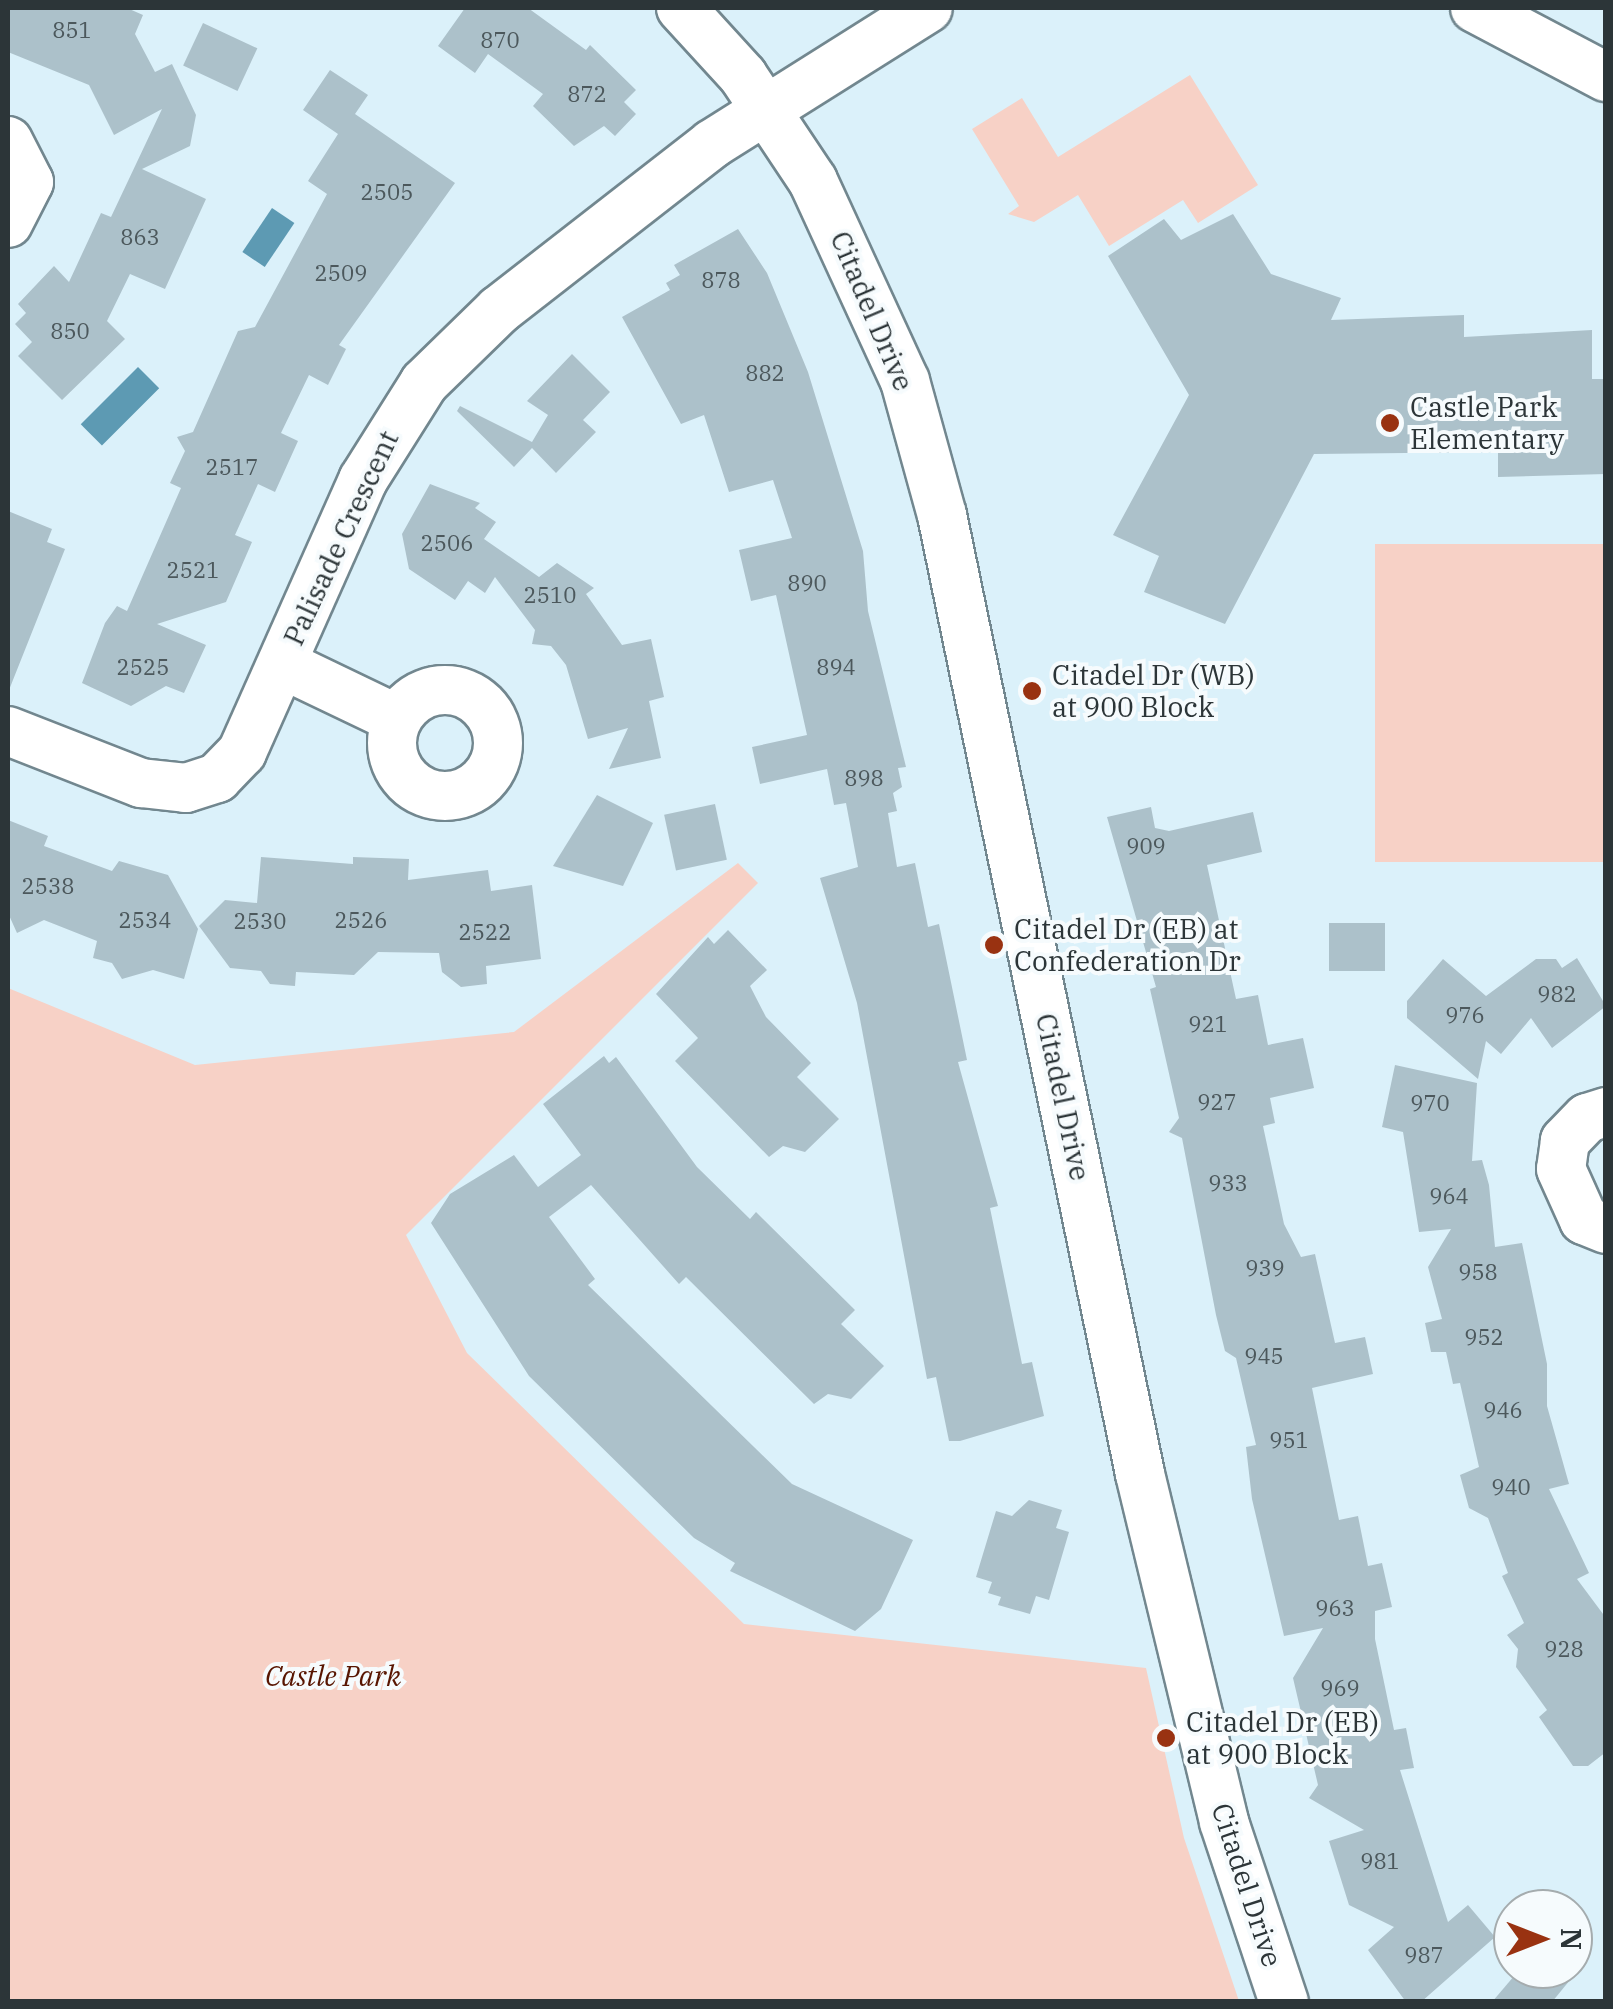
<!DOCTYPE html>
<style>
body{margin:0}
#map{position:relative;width:1613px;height:2009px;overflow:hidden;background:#dbf1fa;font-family:"IBM Plex Serif",serif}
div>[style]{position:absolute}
.green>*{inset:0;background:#f7d1c6;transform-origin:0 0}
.water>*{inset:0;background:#5d9ab3;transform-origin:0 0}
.building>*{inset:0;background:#acc1ca;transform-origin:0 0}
.roads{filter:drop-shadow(2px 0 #72878f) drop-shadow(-2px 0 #72878f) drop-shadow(0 2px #72878f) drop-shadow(0 -2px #72878f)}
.minor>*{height:48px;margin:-24px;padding:0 24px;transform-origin:24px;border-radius:24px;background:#fff}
.minor>.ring{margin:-24px;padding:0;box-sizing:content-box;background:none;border:48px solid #fff;border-radius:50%}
.dots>*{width:28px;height:28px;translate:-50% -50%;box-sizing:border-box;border:5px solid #f6fbfd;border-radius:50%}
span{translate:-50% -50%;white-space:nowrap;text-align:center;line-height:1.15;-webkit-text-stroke:8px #f6fbfd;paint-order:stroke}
.number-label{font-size:22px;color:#4c585c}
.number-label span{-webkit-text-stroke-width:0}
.street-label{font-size:28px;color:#2c3538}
.poi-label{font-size:28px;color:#2c3538}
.left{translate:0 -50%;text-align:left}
.park-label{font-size:28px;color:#581501;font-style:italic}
.frame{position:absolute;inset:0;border:10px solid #2c3538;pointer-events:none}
.north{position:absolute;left:1493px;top:1889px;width:100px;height:100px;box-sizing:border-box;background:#f6fbfd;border:2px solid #a5acae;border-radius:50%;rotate:90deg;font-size:28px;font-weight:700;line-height:40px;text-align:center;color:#2c3538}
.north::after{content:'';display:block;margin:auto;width:35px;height:45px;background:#993211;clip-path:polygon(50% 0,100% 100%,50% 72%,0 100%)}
</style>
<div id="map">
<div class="green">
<div style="clip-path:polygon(1190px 75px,1258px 185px,1198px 223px,1183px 200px,1109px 246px,1078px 195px,1034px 222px,1008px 214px,1019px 206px,972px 129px,1022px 98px,1058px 157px)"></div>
<div style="left:1375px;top:544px;width:230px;height:318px"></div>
<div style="clip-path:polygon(738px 863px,758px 883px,406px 1235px,467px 1353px,744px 1624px,1146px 1668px,1184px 1838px,1239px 2001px,8px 2001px,8px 988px,195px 1065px,514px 1032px)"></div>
</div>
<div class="water">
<div style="left:272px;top:208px;width:27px;height:53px;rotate:34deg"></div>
<div style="left:138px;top:367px;width:30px;height:81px;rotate:45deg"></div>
</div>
<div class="building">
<div style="clip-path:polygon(8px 8px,127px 8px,143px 15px,135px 34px,155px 72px,172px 64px,196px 115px,190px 146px,142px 169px,206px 199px,165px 289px,130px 274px,107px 321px,125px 339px,62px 400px,18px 356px,32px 342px,15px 324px,26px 313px,18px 304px,54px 266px,69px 282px,101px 213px,111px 217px,162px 109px,114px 135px,89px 85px,8px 52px)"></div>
<div style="clip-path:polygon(465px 8px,528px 8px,586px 50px,590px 45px,636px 90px,624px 102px,636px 114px,615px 136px,604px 126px,574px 146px,533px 106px,543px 94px,488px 54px,475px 73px,438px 46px)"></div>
<div style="left:203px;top:23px;width:60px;height:47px;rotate:25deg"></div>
<div style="clip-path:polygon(330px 70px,368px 95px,355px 114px,455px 183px,339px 345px,346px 349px,328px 385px,309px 375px,281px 433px,298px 441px,275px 492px,258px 484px,235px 535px,252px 542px,226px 602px,157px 624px,206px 645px,184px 693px,166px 686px,131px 706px,82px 683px,105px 623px,117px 606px,127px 611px,181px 488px,170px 483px,185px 451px,177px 437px,193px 432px,238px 331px,255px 327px,327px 194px,308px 181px,338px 134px,303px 110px)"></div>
<div style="clip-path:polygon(1233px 214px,1271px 274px,1341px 298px,1331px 320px,1464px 315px,1464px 337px,1592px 330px,1592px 379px,1606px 379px,1606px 474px,1498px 477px,1498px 452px,1314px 454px,1225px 624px,1144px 592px,1159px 556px,1113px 535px,1189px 395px,1108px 256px,1164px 219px,1181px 240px)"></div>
<div style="clip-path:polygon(738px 229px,767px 273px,808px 372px,863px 551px,868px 611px,906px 767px,898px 768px,902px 787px,893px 793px,897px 811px,888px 813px,897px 867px,915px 863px,928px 927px,939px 924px,967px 1060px,958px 1062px,998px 1206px,990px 1208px,1022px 1364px,1032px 1362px,1044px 1416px,960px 1441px,949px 1441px,936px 1377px,927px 1379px,857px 1003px,820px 878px,858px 867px,846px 803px,834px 805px,827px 769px,760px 784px,752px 747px,807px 735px,776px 595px,751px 601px,739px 550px,792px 538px,773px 480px,729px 492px,704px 415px,681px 424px,622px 317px,670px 290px,666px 283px,680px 275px,674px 265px)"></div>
<div style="clip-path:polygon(572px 354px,610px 392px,583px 420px,596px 432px,556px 473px,532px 448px,514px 467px,457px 411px,460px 406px,532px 442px,548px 415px,527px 401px)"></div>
<div style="clip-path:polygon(430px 484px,480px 503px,475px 508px,496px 522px,484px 539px,539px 577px,557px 563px,594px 588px,586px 594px,622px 645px,651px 639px,664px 697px,649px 701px,661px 758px,609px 769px,628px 728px,588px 739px,566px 665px,551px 646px,532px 644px,535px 630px,495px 577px,485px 593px,468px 581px,455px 600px,409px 569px,402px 534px)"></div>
<div style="clip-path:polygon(8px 511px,52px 529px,47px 542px,65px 549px,9px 690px)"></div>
<div style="clip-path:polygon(597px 795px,653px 823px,623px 886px,553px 866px)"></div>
<div style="left:715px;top:804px;width:57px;height:52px;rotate:78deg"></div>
<div style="clip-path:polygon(1151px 807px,1155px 828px,1169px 831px,1253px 812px,1262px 852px,1207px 865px,1236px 999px,1258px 995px,1268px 1045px,1303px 1038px,1314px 1088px,1270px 1098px,1275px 1123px,1263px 1126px,1284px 1224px,1301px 1257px,1315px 1254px,1335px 1343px,1365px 1337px,1373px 1374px,1312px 1388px,1339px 1520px,1358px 1516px,1368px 1566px,1382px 1563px,1392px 1607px,1375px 1611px,1375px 1639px,1394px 1730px,1406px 1728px,1414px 1768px,1400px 1770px,1448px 1922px,1468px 1905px,1495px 1937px,1421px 2002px,1406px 2002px,1368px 1950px,1394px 1927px,1349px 1905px,1329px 1841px,1364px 1830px,1309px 1798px,1318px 1785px,1293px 1678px,1323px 1628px,1284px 1636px,1252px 1499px,1246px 1447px,1256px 1445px,1236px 1358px,1225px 1351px,1216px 1315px,1182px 1138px,1169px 1132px,1179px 1118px,1150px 989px,1156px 987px,1107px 817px)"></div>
<div style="clip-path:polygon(8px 820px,48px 836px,44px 846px,112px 871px,119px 861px,168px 875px,198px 929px,184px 979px,153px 970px,122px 979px,112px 963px,93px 958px,97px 941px,44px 920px,17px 933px,8px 913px)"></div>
<div style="clip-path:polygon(261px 857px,353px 864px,353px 857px,409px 859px,408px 880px,488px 870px,491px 891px,532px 885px,541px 959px,486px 966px,487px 984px,461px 987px,442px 972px,439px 953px,378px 952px,354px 975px,296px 972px,295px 986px,270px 984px,261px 971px,230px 968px,199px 926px,225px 900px,257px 903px)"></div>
<div style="left:1329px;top:923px;width:56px;height:48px"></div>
<div style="clip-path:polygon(728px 930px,767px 970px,750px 986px,766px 1017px,811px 1063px,797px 1077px,839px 1119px,805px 1152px,783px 1146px,769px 1157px,675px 1061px,698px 1038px,656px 994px,708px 937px,714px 944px)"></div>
<div style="clip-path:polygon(1577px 958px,1606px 1006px,1552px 1048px,1531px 1018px,1501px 1054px,1486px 1041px,1478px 1079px,1407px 1018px,1407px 1001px,1443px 959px,1486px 996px,1536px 959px,1556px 959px,1562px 968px)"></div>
<div style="clip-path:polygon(604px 1056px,609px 1063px,616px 1057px,697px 1167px,750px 1219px,756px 1212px,855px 1310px,841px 1324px,884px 1366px,851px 1399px,828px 1394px,814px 1404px,686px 1277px,679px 1284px,591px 1185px,549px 1217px,595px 1279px,588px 1285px,792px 1484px,913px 1540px,881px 1609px,855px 1631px,730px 1571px,735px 1563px,694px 1538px,529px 1376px,431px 1223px,450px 1194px,514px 1155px,538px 1187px,581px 1155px,543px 1104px)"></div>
<div style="clip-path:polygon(1395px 1065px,1477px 1083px,1472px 1161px,1482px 1160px,1489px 1185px,1495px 1247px,1522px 1243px,1547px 1364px,1547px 1406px,1569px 1484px,1549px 1489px,1589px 1573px,1577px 1579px,1606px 1618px,1606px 1752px,1588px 1766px,1573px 1766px,1539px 1717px,1547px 1710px,1516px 1667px,1518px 1649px,1507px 1635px,1524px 1623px,1502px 1576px,1508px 1573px,1488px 1518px,1469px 1508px,1460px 1475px,1479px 1467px,1460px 1383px,1453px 1384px,1446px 1352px,1431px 1352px,1425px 1323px,1442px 1319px,1428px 1267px,1451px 1229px,1419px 1232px,1403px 1132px,1382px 1127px)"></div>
<div style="clip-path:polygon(1029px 1500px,1062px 1510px,1056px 1528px,1069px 1532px,1049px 1600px,1036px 1596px,1030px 1614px,998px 1605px,1001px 1597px,988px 1593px,992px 1582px,976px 1577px,996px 1511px,1012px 1516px)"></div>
<div style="clip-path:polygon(1520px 1969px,1579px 1969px,1552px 2002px,1492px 2002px)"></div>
</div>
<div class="roads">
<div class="minor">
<div style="left:681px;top:8px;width:92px;rotate:47.6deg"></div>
<div style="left:743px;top:76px;width:126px;rotate:56.3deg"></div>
<div style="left:813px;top:181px;width:220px;rotate:65.3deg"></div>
<div style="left:905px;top:381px;width:139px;rotate:74.6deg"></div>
<div style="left:942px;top:515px;width:979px;rotate:78.33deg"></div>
<div style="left:1140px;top:1474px;width:358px;rotate:76.4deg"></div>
<div style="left:1224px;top:1822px;width:190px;rotate:71.6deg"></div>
<div style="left:1475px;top:8px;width:148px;rotate:27.8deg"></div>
<div style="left:8px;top:141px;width:46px;rotate:62.9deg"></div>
<div style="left:29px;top:182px;width:46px;rotate:117.1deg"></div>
<div style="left:282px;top:664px;width:127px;rotate:25.6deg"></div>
<div class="ring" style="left:392px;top:690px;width:58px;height:58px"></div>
<div style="left:8px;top:731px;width:143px;rotate:21.4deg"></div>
<div style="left:141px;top:783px;width:45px;rotate:6.3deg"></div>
<div style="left:186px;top:788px;width:33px;rotate:-18deg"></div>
<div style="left:217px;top:778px;width:36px;rotate:-46deg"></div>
<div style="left:242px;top:752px;width:298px;rotate:-66deg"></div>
<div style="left:363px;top:480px;width:115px;rotate:-57.8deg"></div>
<div style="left:424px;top:383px;width:105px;rotate:-44.2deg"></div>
<div style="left:499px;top:310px;width:270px;rotate:-37.9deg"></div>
<div style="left:712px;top:144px;width:255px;rotate:-32.2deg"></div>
<div style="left:1606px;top:1112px;width:20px;rotate:162deg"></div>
<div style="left:1587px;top:1118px;width:32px;rotate:134deg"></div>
<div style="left:1565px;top:1141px;width:28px;rotate:98deg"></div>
<div style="left:1561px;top:1169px;width:56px;rotate:65.7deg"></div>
<div style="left:1584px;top:1220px;width:24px;rotate:22deg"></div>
</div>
</div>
<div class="dots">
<div style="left:1390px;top:423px;background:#993211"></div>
<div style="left:1032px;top:691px;background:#993211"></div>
<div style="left:994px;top:945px;background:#993211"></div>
<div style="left:1166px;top:1738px;background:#993211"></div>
</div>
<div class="number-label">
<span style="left:72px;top:30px">851</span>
<span style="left:500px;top:40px">870</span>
<span style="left:587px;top:94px">872</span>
<span style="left:387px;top:192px">2505</span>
<span style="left:140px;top:237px">863</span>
<span style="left:341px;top:273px">2509</span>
<span style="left:721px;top:280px">878</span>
<span style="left:70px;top:331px">850</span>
<span style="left:765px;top:373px">882</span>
<span style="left:232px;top:467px">2517</span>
<span style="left:447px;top:543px">2506</span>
<span style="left:193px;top:570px">2521</span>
<span style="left:807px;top:583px">890</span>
<span style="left:550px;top:595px">2510</span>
<span style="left:143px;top:667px">2525</span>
<span style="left:836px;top:667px">894</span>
<span style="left:864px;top:778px">898</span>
<span style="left:1146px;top:846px">909</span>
<span style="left:48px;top:886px">2538</span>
<span style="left:145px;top:920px">2534</span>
<span style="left:361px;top:920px">2526</span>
<span style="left:260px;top:921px">2530</span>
<span style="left:485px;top:932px">2522</span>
<span style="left:1557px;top:994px">982</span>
<span style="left:1465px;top:1015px">976</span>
<span style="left:1208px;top:1024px">921</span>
<span style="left:1217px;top:1102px">927</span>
<span style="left:1430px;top:1103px">970</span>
<span style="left:1228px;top:1183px">933</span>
<span style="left:1449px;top:1196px">964</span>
<span style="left:1265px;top:1268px">939</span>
<span style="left:1478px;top:1272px">958</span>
<span style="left:1484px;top:1337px">952</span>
<span style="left:1264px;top:1356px">945</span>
<span style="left:1503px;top:1410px">946</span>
<span style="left:1289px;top:1440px">951</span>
<span style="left:1511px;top:1487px">940</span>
<span style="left:1335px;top:1608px">963</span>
<span style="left:1564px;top:1649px">928</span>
<span style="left:1340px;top:1688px">969</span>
<span style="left:1380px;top:1861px">981</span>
<span style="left:1424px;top:1955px">987</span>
</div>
<div class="street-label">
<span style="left:872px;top:311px;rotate:67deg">Citadel Drive</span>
<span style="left:341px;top:538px;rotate:-65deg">Palisade Crescent</span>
<span style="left:1063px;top:1097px;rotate:78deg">Citadel Drive</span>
<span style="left:1247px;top:1885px;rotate:72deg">Citadel Drive</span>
</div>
<div class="poi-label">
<span class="left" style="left:1410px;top:423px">Castle Park<br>Elementary</span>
<span class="left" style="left:1052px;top:691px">Citadel Dr (WB)<br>at 900 Block</span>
<span class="left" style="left:1014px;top:945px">Citadel Dr (EB) at<br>Confederation Dr</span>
<span class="left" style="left:1186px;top:1738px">Citadel Dr (EB)<br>at 900 Block</span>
</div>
<div class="park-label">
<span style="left:333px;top:1676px">Castle Park</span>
</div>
<div class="frame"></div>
<div class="north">N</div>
</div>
